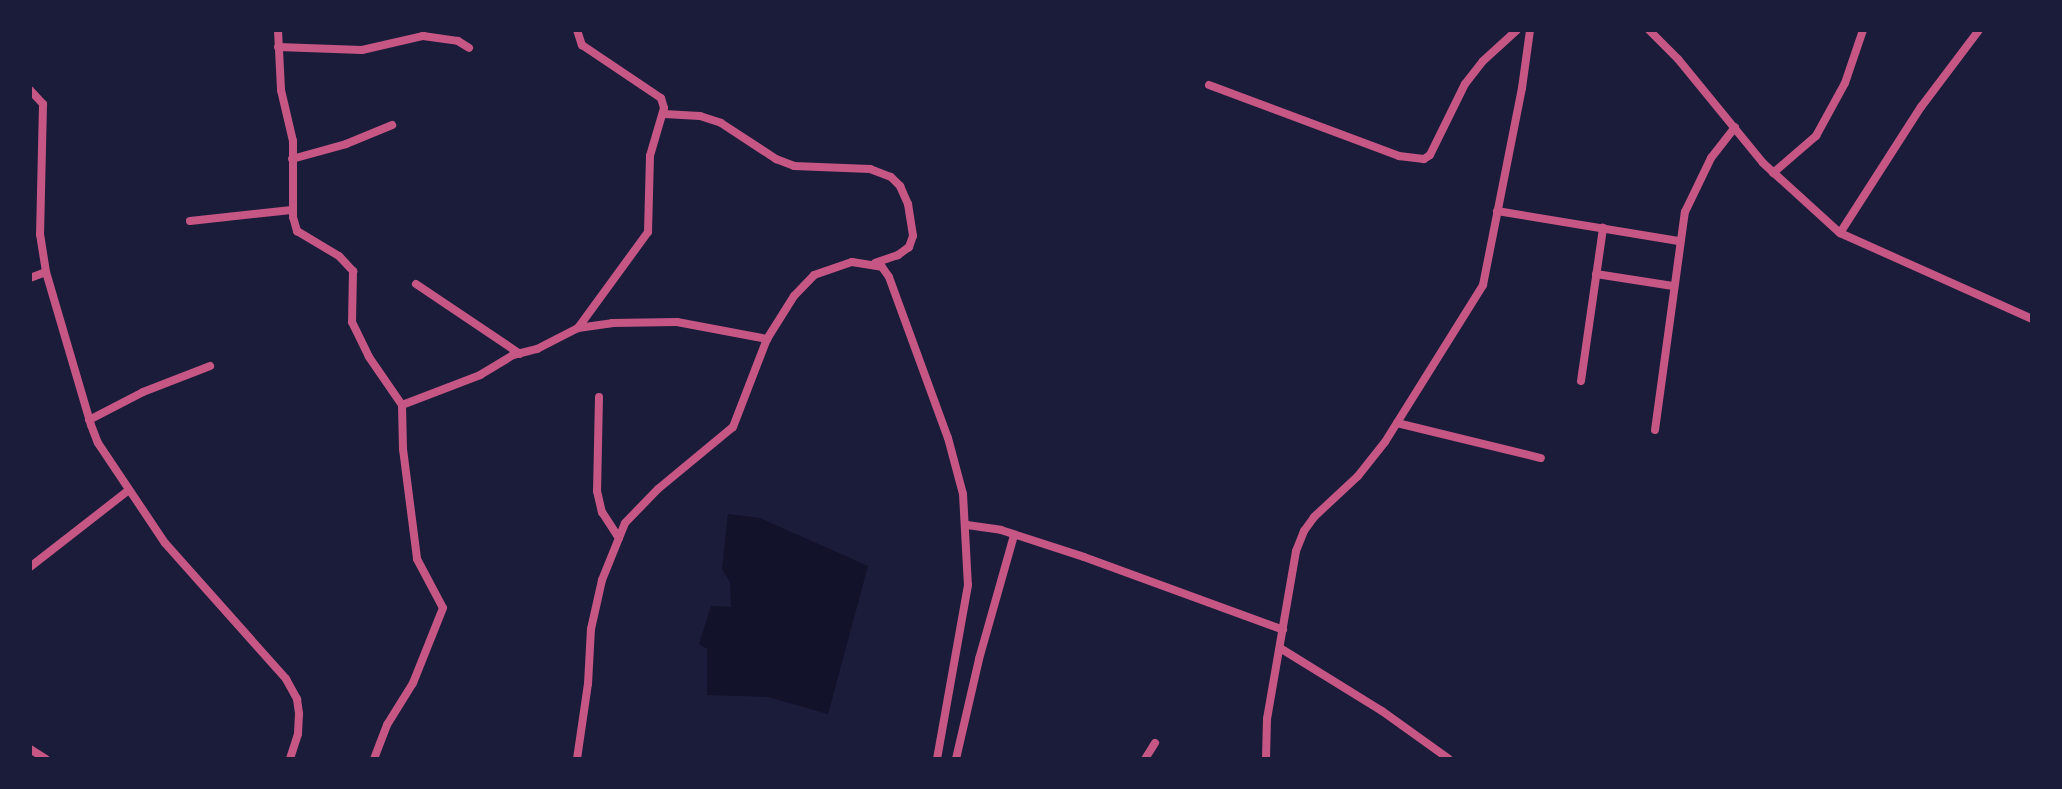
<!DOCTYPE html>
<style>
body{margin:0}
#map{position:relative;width:2062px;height:789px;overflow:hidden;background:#1b1b3a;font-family:"Asap Condensed",sans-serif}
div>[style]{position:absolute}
.water>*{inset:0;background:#12122b}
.minor>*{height:8px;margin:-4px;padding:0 4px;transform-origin:4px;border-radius:4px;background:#c65784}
span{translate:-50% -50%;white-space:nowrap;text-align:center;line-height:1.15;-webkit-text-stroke:8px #1b1b3a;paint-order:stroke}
.frame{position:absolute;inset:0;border:32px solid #1b1b3a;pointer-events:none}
</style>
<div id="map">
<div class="water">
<div style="clip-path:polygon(728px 514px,760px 518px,868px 566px,828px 714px,768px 697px,707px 695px,707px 649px,699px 644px,711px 606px,731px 607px,730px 582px,722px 569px)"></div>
</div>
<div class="minor">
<div style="left:278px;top:30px;width:60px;rotate:87.1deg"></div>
<div style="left:281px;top:90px;width:52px;rotate:76.8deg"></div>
<div style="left:293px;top:141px;width:76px;rotate:90deg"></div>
<div style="left:293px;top:217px;width:15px;rotate:74deg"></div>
<div style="left:297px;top:231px;width:49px;rotate:30.8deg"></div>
<div style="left:339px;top:256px;width:21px;rotate:47deg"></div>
<div style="left:353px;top:271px;width:51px;rotate:91.1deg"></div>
<div style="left:352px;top:322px;width:39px;rotate:64deg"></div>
<div style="left:369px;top:357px;width:58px;rotate:55.5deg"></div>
<div style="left:402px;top:405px;width:44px;rotate:88.7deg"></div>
<div style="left:403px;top:449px;width:111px;rotate:82.7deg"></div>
<div style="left:417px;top:559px;width:55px;rotate:62deg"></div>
<div style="left:443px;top:608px;width:81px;rotate:111.8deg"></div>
<div style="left:413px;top:683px;width:49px;rotate:121.8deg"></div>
<div style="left:387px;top:725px;width:36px;rotate:111deg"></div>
<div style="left:577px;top:30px;width:16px;rotate:72deg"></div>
<div style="left:582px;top:45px;width:95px;rotate:33.9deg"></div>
<div style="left:661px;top:98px;width:10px;rotate:73deg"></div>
<div style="left:664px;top:108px;width:50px;rotate:106.3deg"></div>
<div style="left:650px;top:156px;width:76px;rotate:91.5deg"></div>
<div style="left:648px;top:232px;width:119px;rotate:126.1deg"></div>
<div style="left:1649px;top:30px;width:41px;rotate:45deg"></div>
<div style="left:1678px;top:59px;width:134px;rotate:50.7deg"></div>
<div style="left:1763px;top:163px;width:104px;rotate:42.3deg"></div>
<div style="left:1840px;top:233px;width:210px;rotate:24.1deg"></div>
<div style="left:278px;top:47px;width:84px;rotate:2deg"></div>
<div style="left:362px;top:50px;width:63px;rotate:-12.9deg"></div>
<div style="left:423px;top:36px;width:35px;rotate:8deg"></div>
<div style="left:458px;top:41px;width:13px;rotate:32deg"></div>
<div style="left:1209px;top:85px;width:203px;rotate:20.5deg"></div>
<div style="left:1399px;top:156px;width:25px;rotate:7deg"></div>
<div style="left:1424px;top:159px;width:7px;rotate:-34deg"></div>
<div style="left:1430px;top:155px;width:79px;rotate:-63.8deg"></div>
<div style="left:1465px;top:84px;width:29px;rotate:-52deg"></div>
<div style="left:1483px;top:61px;width:46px;rotate:-42.4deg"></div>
<div style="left:30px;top:90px;width:19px;rotate:47deg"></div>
<div style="left:43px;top:104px;width:130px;rotate:91.3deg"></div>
<div style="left:40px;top:234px;width:38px;rotate:81deg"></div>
<div style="left:46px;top:272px;width:159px;rotate:73.6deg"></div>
<div style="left:91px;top:425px;width:19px;rotate:69deg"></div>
<div style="left:98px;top:443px;width:120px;rotate:56.2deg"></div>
<div style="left:165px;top:543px;width:182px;rotate:48.3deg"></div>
<div style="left:286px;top:679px;width:23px;rotate:61deg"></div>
<div style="left:297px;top:699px;width:15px;rotate:82deg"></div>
<div style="left:299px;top:714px;width:20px;rotate:93deg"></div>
<div style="left:298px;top:734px;width:26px;rotate:108deg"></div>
<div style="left:664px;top:114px;width:36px;rotate:3deg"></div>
<div style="left:700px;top:116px;width:22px;rotate:18deg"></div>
<div style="left:721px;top:123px;width:66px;rotate:33.2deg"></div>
<div style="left:776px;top:159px;width:19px;rotate:21deg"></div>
<div style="left:794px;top:166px;width:76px;rotate:2.3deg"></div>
<div style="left:870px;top:169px;width:22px;rotate:21deg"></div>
<div style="left:891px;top:177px;width:13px;rotate:45deg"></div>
<div style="left:900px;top:186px;width:20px;rotate:66deg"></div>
<div style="left:908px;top:204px;width:32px;rotate:81deg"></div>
<div style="left:913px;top:236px;width:12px;rotate:110deg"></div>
<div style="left:909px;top:247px;width:14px;rotate:144deg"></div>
<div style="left:898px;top:255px;width:24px;rotate:161deg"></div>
<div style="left:292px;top:159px;width:56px;rotate:-15.5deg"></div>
<div style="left:346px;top:144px;width:50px;rotate:-22.4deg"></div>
<div style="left:1773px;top:173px;width:57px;rotate:-40.7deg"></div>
<div style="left:1816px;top:136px;width:60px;rotate:-61.3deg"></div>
<div style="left:1845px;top:83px;width:56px;rotate:-71.2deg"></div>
<div style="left:1497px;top:211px;width:184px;rotate:9.4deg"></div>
<div style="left:190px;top:221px;width:102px;rotate:-6.2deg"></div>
<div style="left:1840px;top:233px;width:150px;rotate:-57.3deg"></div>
<div style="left:1921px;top:107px;width:96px;rotate:-53deg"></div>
<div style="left:1596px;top:274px;width:78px;rotate:8.9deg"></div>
<div style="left:30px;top:278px;width:17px;rotate:-21deg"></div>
<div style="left:416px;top:284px;width:125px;rotate:33.9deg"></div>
<div style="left:1581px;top:381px;width:155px;rotate:-81.8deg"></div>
<div style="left:599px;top:397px;width:94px;rotate:91.2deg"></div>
<div style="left:597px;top:491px;width:22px;rotate:77deg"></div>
<div style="left:602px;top:512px;width:31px;rotate:57deg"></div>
<div style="left:402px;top:405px;width:84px;rotate:-21deg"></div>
<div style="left:480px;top:375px;width:39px;rotate:-31deg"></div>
<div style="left:513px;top:355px;width:25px;rotate:-14deg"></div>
<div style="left:537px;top:349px;width:46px;rotate:-27.1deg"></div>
<div style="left:578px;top:328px;width:34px;rotate:-8deg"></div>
<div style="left:612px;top:323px;width:65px;rotate:-0.9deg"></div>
<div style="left:677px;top:322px;width:92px;rotate:10.7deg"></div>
<div style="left:89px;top:420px;width:61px;rotate:-27.4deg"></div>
<div style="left:143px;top:392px;width:72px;rotate:-21.2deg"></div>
<div style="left:1397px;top:423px;width:148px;rotate:13.7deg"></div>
<div style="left:1655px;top:430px;width:220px;rotate:-82.2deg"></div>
<div style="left:1685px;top:212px;width:60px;rotate:-64.3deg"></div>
<div style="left:1711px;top:158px;width:39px;rotate:-52deg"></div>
<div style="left:967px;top:525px;width:34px;rotate:8deg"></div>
<div style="left:1001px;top:530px;width:87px;rotate:18deg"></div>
<div style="left:1084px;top:557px;width:212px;rotate:20.1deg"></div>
<div style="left:30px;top:567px;width:125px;rotate:-37.9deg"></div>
<div style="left:1280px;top:648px;width:120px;rotate:31.7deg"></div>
<div style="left:1382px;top:711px;width:82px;rotate:35.6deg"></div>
<div style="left:30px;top:749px;width:19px;rotate:32deg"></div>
<div style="left:577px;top:759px;width:76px;rotate:-81.7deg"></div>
<div style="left:588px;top:684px;width:55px;rotate:-86.9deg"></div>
<div style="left:591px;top:629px;width:50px;rotate:-77.3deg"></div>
<div style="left:602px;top:580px;width:61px;rotate:-68deg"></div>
<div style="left:625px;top:523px;width:47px;rotate:-45.9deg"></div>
<div style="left:658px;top:489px;width:97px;rotate:-39.6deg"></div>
<div style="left:733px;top:427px;width:94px;rotate:-68.9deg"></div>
<div style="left:767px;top:339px;width:51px;rotate:-57.9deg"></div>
<div style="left:794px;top:296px;width:29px;rotate:-46deg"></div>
<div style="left:814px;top:275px;width:40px;rotate:-18.9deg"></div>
<div style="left:852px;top:262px;width:30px;rotate:9deg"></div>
<div style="left:882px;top:267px;width:12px;rotate:55deg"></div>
<div style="left:889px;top:277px;width:171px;rotate:69.9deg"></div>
<div style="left:948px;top:438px;width:58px;rotate:75deg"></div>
<div style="left:963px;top:494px;width:91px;rotate:86.9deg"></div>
<div style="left:968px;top:585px;width:177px;rotate:100.1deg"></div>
<div style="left:956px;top:759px;width:103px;rotate:-77deg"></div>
<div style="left:979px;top:659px;width:129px;rotate:-74.2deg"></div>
<div style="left:1145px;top:759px;width:19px;rotate:-58deg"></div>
<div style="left:1266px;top:759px;width:40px;rotate:-88.6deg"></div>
<div style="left:1267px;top:719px;width:170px;rotate:-80.2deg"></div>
<div style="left:1296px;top:551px;width:22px;rotate:-68deg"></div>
<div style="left:1304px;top:531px;width:17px;rotate:-54deg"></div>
<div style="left:1314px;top:517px;width:60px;rotate:-43deg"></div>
<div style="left:1358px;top:476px;width:43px;rotate:-51.5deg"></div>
<div style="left:1385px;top:442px;width:185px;rotate:-58deg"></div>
<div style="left:1483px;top:285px;width:201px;rotate:-78.8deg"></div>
<div style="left:1522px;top:88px;width:59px;rotate:-82.1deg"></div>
</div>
<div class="frame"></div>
</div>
